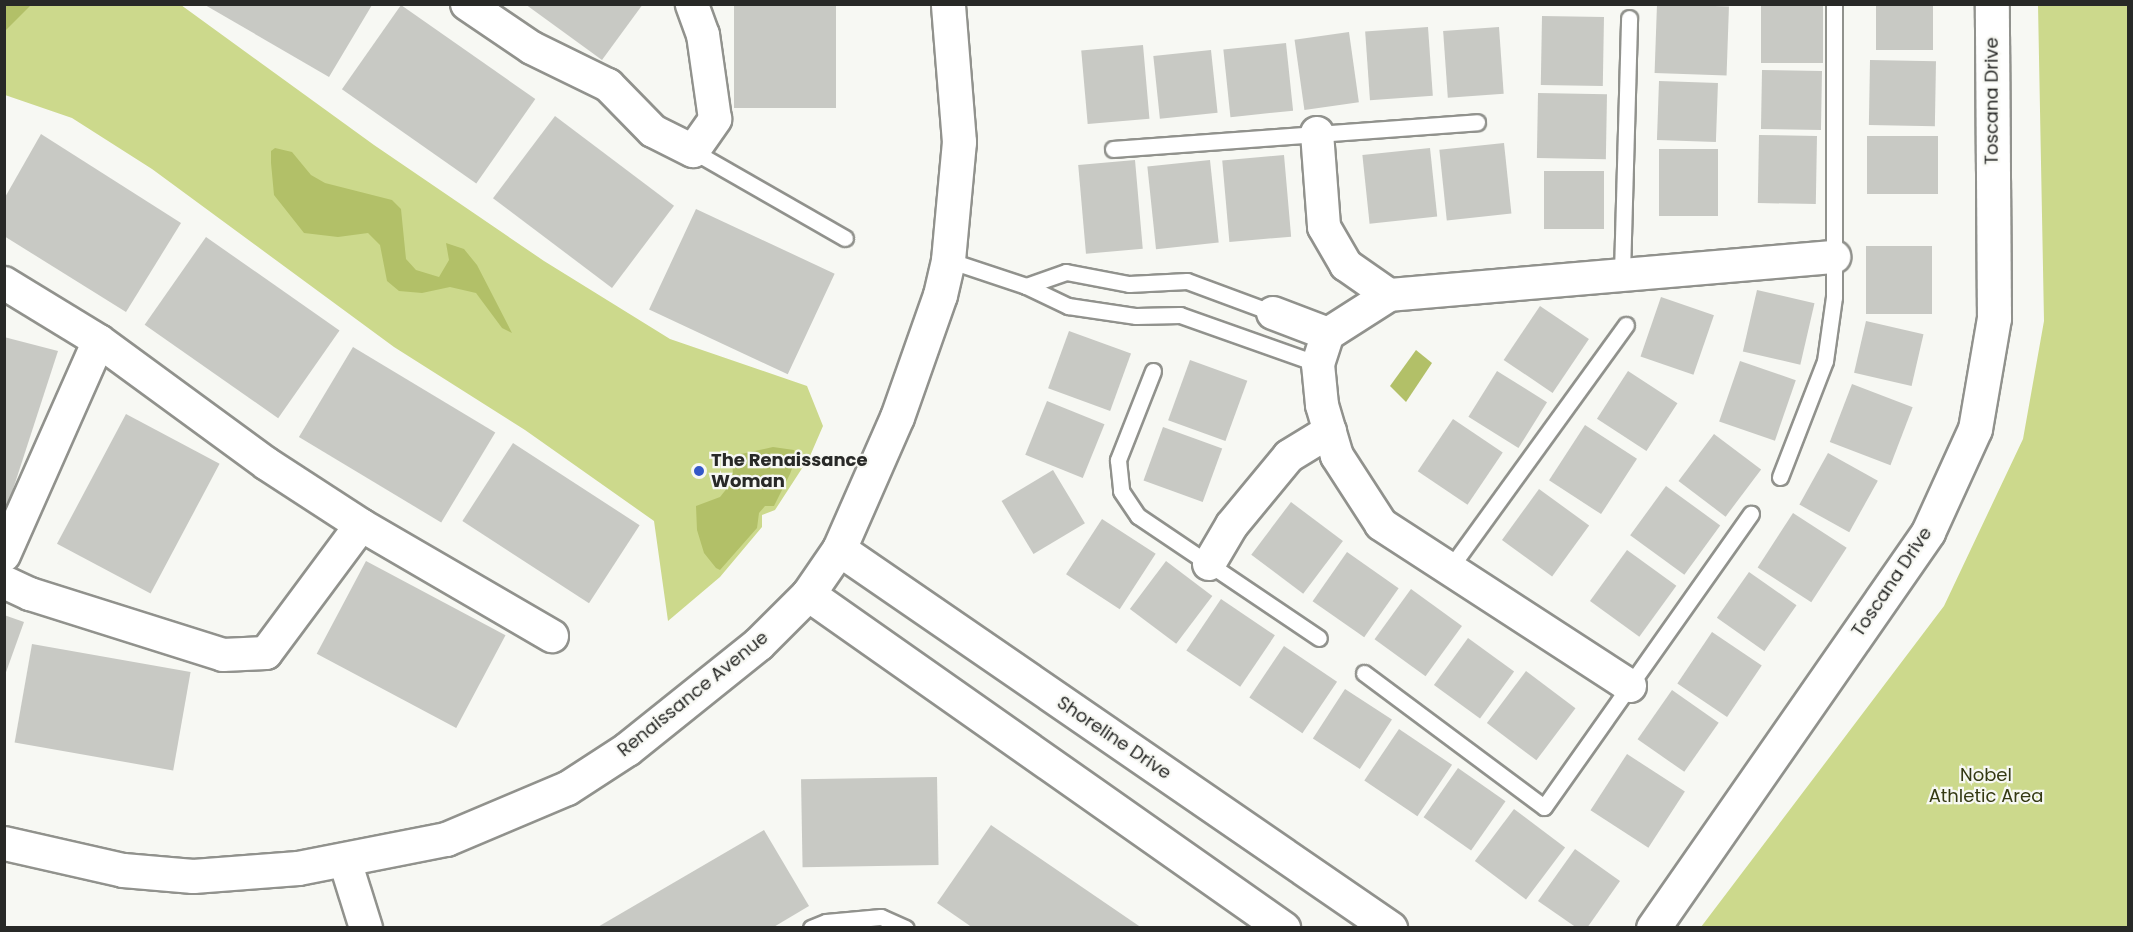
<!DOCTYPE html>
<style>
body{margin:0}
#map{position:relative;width:2133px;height:932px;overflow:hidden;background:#f7f8f3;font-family:Poppins,sans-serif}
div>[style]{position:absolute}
.green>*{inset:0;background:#ccd98c}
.water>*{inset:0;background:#b2c068}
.building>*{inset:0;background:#c8c9c4;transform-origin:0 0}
.roads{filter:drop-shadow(2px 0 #91928d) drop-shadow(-2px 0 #91928d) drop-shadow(0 2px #91928d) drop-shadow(0 -2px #91928d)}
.service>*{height:15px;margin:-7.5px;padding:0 7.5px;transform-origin:7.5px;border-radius:7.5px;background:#fff}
.minor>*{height:32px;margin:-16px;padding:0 16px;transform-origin:16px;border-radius:16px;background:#fff}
.tertiary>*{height:33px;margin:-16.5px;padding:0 16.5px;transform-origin:16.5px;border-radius:16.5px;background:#fff}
.dots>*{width:16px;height:16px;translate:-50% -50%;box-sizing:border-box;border:3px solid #f7f8f3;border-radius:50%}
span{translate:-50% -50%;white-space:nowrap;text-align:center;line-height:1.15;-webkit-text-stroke:4.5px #f7f8f3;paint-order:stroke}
.street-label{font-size:18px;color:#282927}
.poi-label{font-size:18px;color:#282927;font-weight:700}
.left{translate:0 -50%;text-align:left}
.park-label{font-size:18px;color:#343913}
.frame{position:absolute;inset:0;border:6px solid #282927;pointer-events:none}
</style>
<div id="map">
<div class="green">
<div style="clip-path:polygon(4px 5px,181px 5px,374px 145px,544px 261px,670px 339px,807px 386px,823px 426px,810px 456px,775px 510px,762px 515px,762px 527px,720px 577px,668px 621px,654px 521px,525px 430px,394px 347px,152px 169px,72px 118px,5px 95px)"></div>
<div style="clip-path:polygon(2038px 5px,2128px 5px,2128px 927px,1701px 927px,1944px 606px,2023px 439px,2044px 321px)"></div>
</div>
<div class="water">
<div style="clip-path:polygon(5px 4px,31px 5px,5px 31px,4px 5px)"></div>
<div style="clip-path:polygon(275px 148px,292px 152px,311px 175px,325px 183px,392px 200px,401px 209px,406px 259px,416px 270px,439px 277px,449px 260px,446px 243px,464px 249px,477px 265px,512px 333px,502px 328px,476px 293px,450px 287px,422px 293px,399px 291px,387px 281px,380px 245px,368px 233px,338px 237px,304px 233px,274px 195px,271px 163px,271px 151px)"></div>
<div style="clip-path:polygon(1416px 350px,1432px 363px,1406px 402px,1390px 386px)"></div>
<div style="clip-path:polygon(773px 447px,794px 450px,797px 455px,790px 474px,774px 506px,765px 506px,759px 513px,757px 528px,720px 570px,716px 568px,704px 553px,697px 530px,696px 506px,720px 497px,728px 487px,733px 476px,732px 456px)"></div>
</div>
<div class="building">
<div style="clip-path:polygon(525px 4px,643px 4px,602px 60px)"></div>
<div style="left:734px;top:4px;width:102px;height:104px"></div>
<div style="left:1657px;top:4px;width:72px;height:69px;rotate:2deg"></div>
<div style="left:1761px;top:4px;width:62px;height:59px"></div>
<div style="left:1876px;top:4px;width:57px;height:46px"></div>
<div style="clip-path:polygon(205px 5px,372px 5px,329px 77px)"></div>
<div style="left:401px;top:5px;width:164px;height:103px;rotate:35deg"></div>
<div style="left:1542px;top:16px;width:62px;height:69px;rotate:1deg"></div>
<div style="left:1428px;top:27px;width:69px;height:63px;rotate:86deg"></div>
<div style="left:1499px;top:27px;width:67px;height:56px;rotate:86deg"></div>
<div style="left:1349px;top:32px;width:71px;height:55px;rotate:82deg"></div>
<div style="left:1286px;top:43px;width:68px;height:63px;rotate:84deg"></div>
<div style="left:1143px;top:45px;width:74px;height:62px;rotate:85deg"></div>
<div style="left:1211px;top:50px;width:63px;height:58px;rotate:84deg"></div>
<div style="left:1870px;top:60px;width:66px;height:65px;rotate:1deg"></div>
<div style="left:1762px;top:70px;width:60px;height:59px;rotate:1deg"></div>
<div style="left:1659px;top:81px;width:59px;height:59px;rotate:2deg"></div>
<div style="left:1538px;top:93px;width:69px;height:65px;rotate:1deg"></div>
<div style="left:555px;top:116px;width:149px;height:103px;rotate:37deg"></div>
<div style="clip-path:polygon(41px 134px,181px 223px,126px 312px,4px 236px,4px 199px)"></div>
<div style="left:1759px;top:135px;width:58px;height:68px;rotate:1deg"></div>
<div style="left:1867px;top:136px;width:71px;height:58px"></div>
<div style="left:1504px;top:143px;width:71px;height:65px;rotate:84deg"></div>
<div style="left:1430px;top:148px;width:69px;height:68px;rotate:84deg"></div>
<div style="left:1659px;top:149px;width:59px;height:67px"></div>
<div style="left:1284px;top:155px;width:82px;height:62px;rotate:85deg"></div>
<div style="left:1135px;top:160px;width:89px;height:57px;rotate:85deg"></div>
<div style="left:1210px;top:160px;width:83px;height:63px;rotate:84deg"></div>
<div style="left:1544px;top:171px;width:60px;height:58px"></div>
<div style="left:696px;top:209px;width:153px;height:111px;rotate:25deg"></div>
<div style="left:206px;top:237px;width:163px;height:107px;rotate:35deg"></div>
<div style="left:1866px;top:246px;width:66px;height:68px"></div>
<div style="left:1757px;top:290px;width:59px;height:63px;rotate:13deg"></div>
<div style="left:1661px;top:297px;width:56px;height:63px;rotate:19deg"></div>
<div style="left:1540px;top:306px;width:59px;height:65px;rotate:34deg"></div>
<div style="left:1866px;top:321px;width:59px;height:53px;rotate:13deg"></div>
<div style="left:1069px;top:331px;width:66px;height:61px;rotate:20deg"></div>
<div style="clip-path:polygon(4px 337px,58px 351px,5px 514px,4px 514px)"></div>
<div style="left:353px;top:347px;width:166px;height:105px;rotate:31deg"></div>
<div style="left:1190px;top:360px;width:61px;height:64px;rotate:20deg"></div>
<div style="left:1740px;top:361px;width:59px;height:64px;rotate:19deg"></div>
<div style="left:1497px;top:371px;width:59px;height:54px;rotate:32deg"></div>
<div style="left:1628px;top:371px;width:59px;height:57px;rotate:33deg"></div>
<div style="left:1852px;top:384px;width:65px;height:62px;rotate:21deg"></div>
<div style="left:1047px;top:401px;width:62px;height:58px;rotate:22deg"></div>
<div style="left:126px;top:414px;width:106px;height:147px;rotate:28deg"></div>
<div style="left:1453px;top:419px;width:60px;height:63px;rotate:34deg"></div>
<div style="left:1585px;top:425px;width:62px;height:66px;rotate:33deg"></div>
<div style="left:1163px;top:427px;width:63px;height:57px;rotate:20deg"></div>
<div style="left:1714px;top:434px;width:59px;height:59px;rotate:37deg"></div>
<div style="left:513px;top:443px;width:151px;height:93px;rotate:33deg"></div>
<div style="left:1828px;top:453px;width:57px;height:59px;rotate:29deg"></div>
<div style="left:1053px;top:470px;width:62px;height:60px;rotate:59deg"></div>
<div style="left:1666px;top:486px;width:67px;height:61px;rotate:36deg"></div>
<div style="left:1539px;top:489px;width:62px;height:63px;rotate:36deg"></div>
<div style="left:1291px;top:502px;width:65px;height:66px;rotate:37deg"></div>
<div style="left:1793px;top:513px;width:64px;height:65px;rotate:33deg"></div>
<div style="left:1102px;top:519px;width:64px;height:66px;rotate:33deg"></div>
<div style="left:1627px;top:550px;width:61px;height:63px;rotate:36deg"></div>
<div style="left:1347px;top:552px;width:63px;height:60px;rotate:35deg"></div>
<div style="left:366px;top:561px;width:158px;height:105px;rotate:28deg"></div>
<div style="left:1166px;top:561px;width:58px;height:60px;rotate:37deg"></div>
<div style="left:1749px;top:572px;width:58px;height:56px;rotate:35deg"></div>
<div style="left:1411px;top:589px;width:63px;height:62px;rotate:36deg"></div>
<div style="left:1221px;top:599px;width:65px;height:62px;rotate:34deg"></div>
<div style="clip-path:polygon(4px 615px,24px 622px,5px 675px,4px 675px)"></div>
<div style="left:1712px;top:632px;width:60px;height:62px;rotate:34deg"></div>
<div style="left:1468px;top:638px;width:57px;height:58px;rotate:36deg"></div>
<div style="left:32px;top:644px;width:161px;height:100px;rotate:10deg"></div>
<div style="left:1284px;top:646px;width:64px;height:62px;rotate:34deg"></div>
<div style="left:1526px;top:671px;width:62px;height:65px;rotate:37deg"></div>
<div style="left:1345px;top:689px;width:56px;height:59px;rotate:33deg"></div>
<div style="left:1672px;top:690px;width:57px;height:60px;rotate:35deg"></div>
<div style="left:1399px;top:729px;width:64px;height:62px;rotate:34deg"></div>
<div style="left:1627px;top:754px;width:69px;height:67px;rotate:33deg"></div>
<div style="left:1458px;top:768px;width:58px;height:60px;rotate:35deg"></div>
<div style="left:937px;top:777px;width:88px;height:136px;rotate:89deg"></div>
<div style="left:1514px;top:809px;width:64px;height:65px;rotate:37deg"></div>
<div style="clip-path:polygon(991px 825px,1142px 928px,973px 928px,937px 903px)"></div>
<div style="clip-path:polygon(764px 830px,809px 906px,772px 928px,596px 928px)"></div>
<div style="clip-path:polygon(1575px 849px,1620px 881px,1587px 928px,1577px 928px,1538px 901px)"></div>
</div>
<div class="roads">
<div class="service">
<div style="left:1113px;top:149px;width:365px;rotate:-4.2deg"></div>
<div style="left:693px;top:151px;width:175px;rotate:29.8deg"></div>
<div style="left:948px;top:260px;width:82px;rotate:18.4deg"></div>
<div style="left:1026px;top:286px;width:47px;rotate:25.5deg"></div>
<div style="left:1068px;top:306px;width:69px;rotate:8.4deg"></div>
<div style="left:1136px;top:316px;width:44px;rotate:-1.3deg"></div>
<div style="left:1180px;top:315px;width:146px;rotate:19.5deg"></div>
<div style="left:1622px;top:273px;width:255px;rotate:-88.4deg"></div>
<div style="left:1026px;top:286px;width:42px;rotate:-19.3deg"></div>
<div style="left:1066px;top:272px;width:64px;rotate:10.8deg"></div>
<div style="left:1129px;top:284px;width:58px;rotate:-3deg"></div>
<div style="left:1187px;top:281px;width:92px;rotate:20.4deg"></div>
<div style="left:1153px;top:371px;width:96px;rotate:111.5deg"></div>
<div style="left:1118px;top:460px;width:31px;rotate:84deg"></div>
<div style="left:1121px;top:491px;width:30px;rotate:56deg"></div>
<div style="left:1138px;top:516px;width:218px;rotate:34deg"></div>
<div style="left:1780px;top:477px;width:124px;rotate:-68.8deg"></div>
<div style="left:1825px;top:361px;width:65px;rotate:-82deg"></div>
<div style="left:1834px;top:297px;width:293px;rotate:-90deg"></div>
<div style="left:1450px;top:568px;width:300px;rotate:-54.1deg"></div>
<div style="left:1364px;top:673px;width:224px;rotate:36.7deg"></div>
<div style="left:1544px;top:807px;width:359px;rotate:-54.8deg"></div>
<div style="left:811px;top:928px;width:16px;rotate:-22deg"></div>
<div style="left:826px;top:922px;width:55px;rotate:-5.2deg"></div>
<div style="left:881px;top:917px;width:27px;rotate:24deg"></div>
</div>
<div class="minor">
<div style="left:467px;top:4px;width:78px;rotate:34.1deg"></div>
<div style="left:532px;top:48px;width:85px;rotate:26deg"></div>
<div style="left:608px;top:85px;width:64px;rotate:45.6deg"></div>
<div style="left:653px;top:131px;width:45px;rotate:26.6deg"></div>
<div style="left:693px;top:151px;width:39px;rotate:-55deg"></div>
<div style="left:715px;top:119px;width:85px;rotate:-98.1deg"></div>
<div style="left:703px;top:35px;width:33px;rotate:-110deg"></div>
<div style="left:1317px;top:133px;width:94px;rotate:85.7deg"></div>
<div style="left:1324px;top:227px;width:44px;rotate:59.9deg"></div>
<div style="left:1346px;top:265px;width:52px;rotate:34.9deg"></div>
<div style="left:4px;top:283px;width:111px;rotate:31.4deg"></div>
<div style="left:99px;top:341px;width:208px;rotate:36.2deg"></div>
<div style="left:267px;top:464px;width:112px;rotate:33deg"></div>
<div style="left:361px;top:525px;width:221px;rotate:30.2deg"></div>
<div style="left:1273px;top:313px;width:59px;rotate:20.9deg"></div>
<div style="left:4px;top:555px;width:234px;rotate:-66.1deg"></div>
<div style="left:1209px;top:564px;width:45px;rotate:-59.5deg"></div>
<div style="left:1232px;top:525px;width:89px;rotate:-50.4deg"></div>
<div style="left:1289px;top:456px;width:48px;rotate:-31.4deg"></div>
<div style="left:4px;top:582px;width:29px;rotate:25deg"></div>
<div style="left:30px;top:594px;width:202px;rotate:17.5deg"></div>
<div style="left:223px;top:655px;width:43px;rotate:-2.7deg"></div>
<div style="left:266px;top:653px;width:159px;rotate:-53.4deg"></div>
<div style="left:1630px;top:686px;width:297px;rotate:-147deg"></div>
<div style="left:1381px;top:524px;width:81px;rotate:-122.9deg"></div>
<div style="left:1337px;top:456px;width:53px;rotate:-106.4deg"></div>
<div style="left:1322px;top:405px;width:41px;rotate:-95.6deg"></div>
<div style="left:1318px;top:364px;width:32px;rotate:-72deg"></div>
<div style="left:1328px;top:334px;width:72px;rotate:-32.6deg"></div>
<div style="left:1389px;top:295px;width:447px;rotate:-4.9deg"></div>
<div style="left:345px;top:861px;width:70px;rotate:72.6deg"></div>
</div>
<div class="tertiary">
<div style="left:839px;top:549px;width:669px;rotate:34.52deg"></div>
<div style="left:808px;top:594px;width:581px;rotate:35.11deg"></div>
<div style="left:4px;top:843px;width:122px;rotate:12.8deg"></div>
<div style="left:123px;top:870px;width:70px;rotate:4.9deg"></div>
<div style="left:193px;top:876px;width:105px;rotate:-4.4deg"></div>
<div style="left:298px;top:868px;width:151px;rotate:-11.1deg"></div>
<div style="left:446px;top:839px;width:131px;rotate:-22.9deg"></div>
<div style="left:567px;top:788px;width:72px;rotate:-33deg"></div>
<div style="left:627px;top:749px;width:168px;rotate:-38.7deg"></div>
<div style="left:758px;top:644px;width:71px;rotate:-45deg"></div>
<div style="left:808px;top:594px;width:55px;rotate:-55.4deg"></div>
<div style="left:839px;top:549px;width:144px;rotate:-66.3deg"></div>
<div style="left:897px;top:417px;width:129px;rotate:-70.6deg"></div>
<div style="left:940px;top:295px;width:36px;rotate:-77deg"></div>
<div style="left:948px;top:260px;width:119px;rotate:-84.7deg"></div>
<div style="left:959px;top:142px;width:138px;rotate:-94.6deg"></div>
<div style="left:1653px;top:928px;width:482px;rotate:-55.2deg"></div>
<div style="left:1928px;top:532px;width:113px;rotate:-65.5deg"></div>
<div style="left:1975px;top:429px;width:113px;rotate:-80.3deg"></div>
<div style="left:1994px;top:318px;width:314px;rotate:-90.4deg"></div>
</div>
</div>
<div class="dots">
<div style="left:699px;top:471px;background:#3458c8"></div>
</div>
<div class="street-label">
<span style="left:1992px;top:101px;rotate:-90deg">Toscana Drive</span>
<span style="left:1892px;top:582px;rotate:-56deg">Toscana Drive</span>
<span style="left:693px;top:694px;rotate:-39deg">Renaissance Avenue</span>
<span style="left:1114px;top:738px;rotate:34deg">Shoreline Drive</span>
</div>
<div class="poi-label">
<span class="left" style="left:711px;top:471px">The Renaissance<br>Woman</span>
</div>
<div class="park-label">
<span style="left:1986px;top:786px">Nobel<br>Athletic Area</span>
</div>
<div class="frame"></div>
</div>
